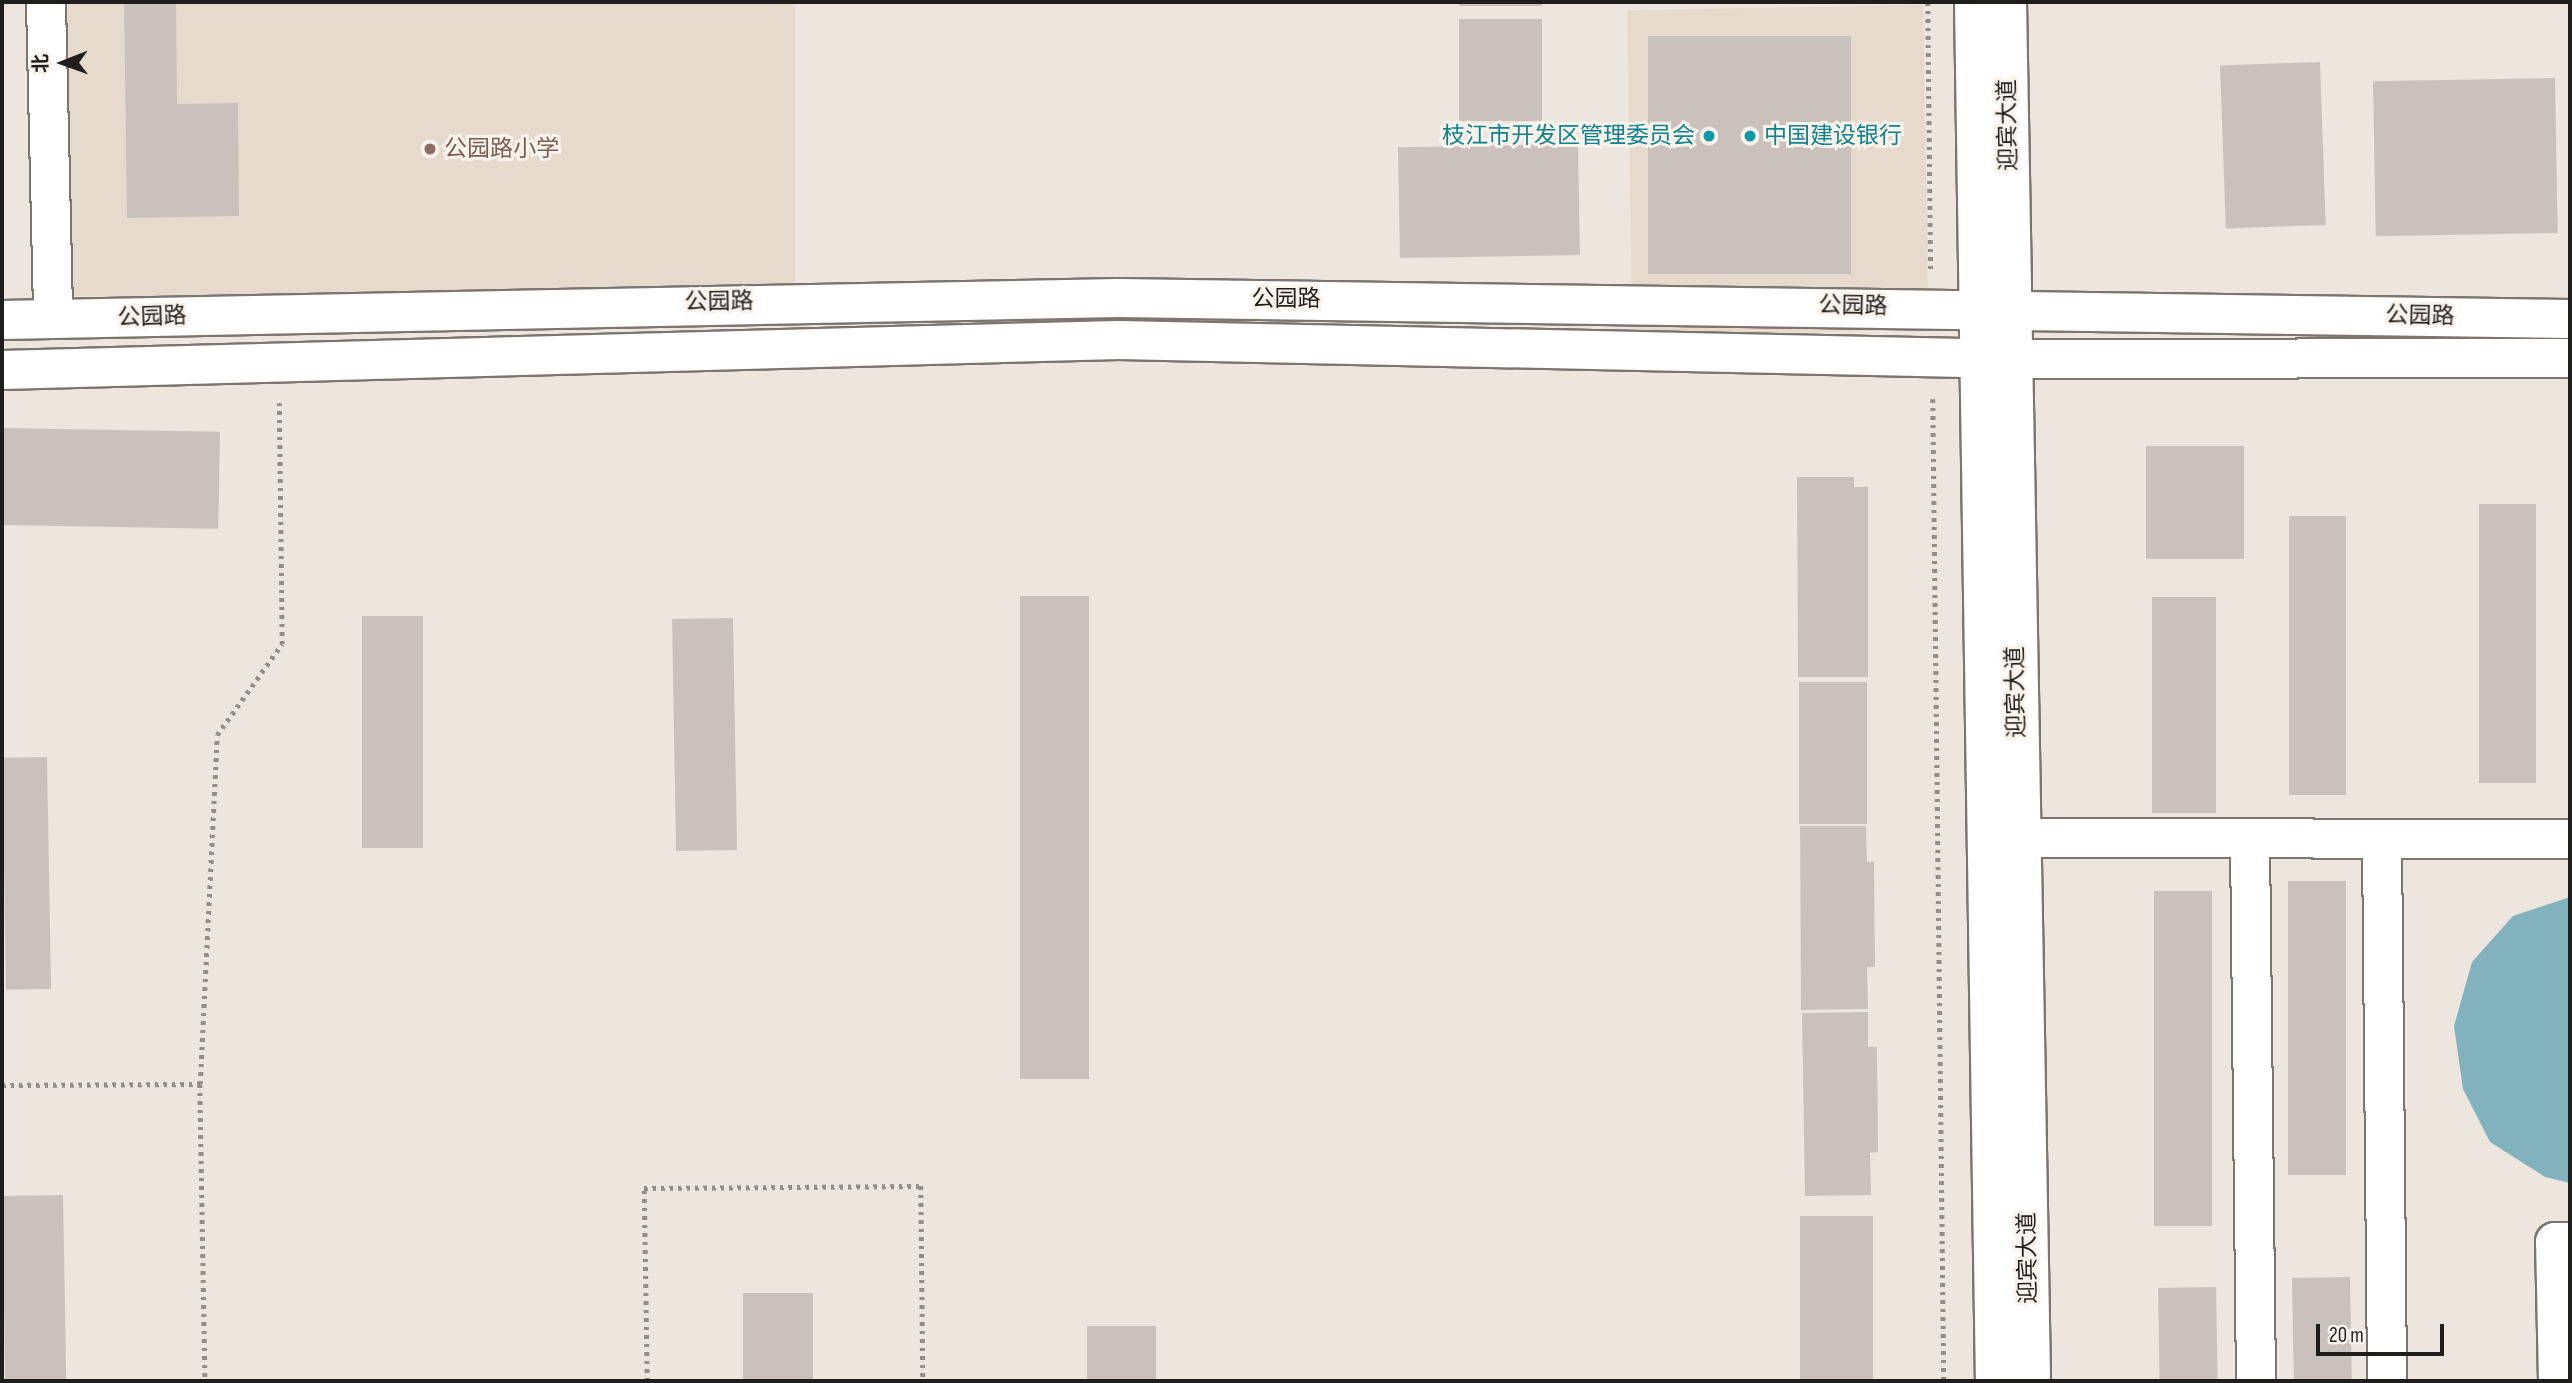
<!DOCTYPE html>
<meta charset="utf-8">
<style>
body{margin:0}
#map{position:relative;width:2572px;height:1383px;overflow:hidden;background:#ece6df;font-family:"Sofia Sans Condensed","Noto Sans SC",sans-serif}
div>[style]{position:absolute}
.built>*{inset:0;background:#e6dacd;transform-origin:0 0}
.water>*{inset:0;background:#83b2bf}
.building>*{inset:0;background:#cac1bd;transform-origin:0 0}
.path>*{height:4.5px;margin-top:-2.25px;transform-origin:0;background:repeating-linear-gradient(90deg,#918d88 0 3.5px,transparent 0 8.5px)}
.roads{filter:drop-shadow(2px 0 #7c7670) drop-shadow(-2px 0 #7c7670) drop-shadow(0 2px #7c7670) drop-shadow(0 -2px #7c7670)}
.minor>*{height:38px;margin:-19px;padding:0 19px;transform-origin:19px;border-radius:19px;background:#fff}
.tertiary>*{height:38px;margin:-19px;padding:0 19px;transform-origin:19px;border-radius:19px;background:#fff}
.primary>*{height:38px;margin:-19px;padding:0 19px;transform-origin:19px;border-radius:19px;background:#fff}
.dots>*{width:19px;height:19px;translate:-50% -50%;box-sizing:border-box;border:4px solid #faf3ec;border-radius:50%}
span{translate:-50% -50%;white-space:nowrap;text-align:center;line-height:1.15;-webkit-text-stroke:6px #faf3ec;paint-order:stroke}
.street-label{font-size:23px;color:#201e1c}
.culture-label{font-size:23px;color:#0d838f}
.right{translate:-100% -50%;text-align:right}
.left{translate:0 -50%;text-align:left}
.education-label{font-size:23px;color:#785e54}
.frame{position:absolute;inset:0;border:4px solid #201e1c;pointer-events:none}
.north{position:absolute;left:28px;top:28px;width:70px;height:70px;-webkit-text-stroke:5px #faf3ec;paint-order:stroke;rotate:269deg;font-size:19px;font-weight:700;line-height:28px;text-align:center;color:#201e1c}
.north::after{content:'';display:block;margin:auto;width:24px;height:32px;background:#201e1c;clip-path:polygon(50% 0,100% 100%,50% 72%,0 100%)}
.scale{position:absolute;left:2316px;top:1324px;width:128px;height:32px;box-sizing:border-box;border:4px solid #201e1c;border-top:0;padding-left:9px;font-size:21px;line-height:24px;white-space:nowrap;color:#201e1c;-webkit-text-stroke:5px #faf3ec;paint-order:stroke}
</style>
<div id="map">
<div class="built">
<div style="left:63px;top:2px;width:732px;height:294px"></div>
<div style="left:1923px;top:5px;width:325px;height:296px;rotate:89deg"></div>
</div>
<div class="water">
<div style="clip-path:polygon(2570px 897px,2570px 1183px,2545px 1177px,2490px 1142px,2463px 1089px,2454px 1026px,2472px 962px,2513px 916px)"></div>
</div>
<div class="building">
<div style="clip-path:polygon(124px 2px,176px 2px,177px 104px,238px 103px,239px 216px,127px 218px)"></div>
<div style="left:1459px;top:2px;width:83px;height:4px"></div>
<div style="left:1459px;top:19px;width:83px;height:102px"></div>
<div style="left:1851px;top:36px;width:238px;height:203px;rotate:90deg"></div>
<div style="left:2320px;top:62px;width:163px;height:100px;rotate:88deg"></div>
<div style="left:2555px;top:78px;width:155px;height:182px;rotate:89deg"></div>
<div style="left:1578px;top:144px;width:111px;height:180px;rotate:89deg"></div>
<div style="left:2px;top:428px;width:218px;height:97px;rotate:1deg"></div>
<div style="left:2146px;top:446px;width:98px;height:113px"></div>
<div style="clip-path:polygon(1797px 477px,1854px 477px,1854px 487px,1868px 487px,1868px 677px,1798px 677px)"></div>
<div style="left:2479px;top:504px;width:57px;height:279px"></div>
<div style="left:2289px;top:516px;width:57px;height:279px"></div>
<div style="left:1020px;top:596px;width:69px;height:483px"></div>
<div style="left:2152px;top:597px;width:64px;height:216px"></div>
<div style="left:423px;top:616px;width:232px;height:61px;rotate:90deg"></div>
<div style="left:733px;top:618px;width:232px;height:61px;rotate:89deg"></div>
<div style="left:1799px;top:682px;width:68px;height:142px"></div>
<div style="left:47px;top:757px;width:232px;height:45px;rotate:89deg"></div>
<div style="clip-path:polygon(1800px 826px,1866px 826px,1867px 862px,1874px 862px,1875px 967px,1867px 967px,1868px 1009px,1801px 1010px)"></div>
<div style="left:2288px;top:881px;width:58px;height:294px"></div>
<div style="left:2154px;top:891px;width:58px;height:335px"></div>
<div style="clip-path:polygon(1868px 1012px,1868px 1047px,1877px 1047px,1878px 1152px,1870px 1153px,1871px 1195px,1805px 1196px,1802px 1013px)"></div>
<div style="left:63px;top:1195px;width:186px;height:61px;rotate:89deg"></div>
<div style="left:1800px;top:1216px;width:73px;height:165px"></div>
<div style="left:2350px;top:1277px;width:104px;height:58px;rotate:89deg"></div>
<div style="left:2216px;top:1287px;width:94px;height:58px;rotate:89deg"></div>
<div style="left:743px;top:1293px;width:70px;height:88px"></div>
<div style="left:1156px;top:1326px;width:55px;height:69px;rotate:90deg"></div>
</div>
<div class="path">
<div style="left:1928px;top:2px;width:269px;rotate:89.4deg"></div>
<div style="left:1933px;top:399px;width:982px;rotate:89.36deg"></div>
<div style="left:200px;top:1084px;width:349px;rotate:-87.2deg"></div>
<div style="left:217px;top:735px;width:112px;rotate:-54.5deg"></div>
<div style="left:282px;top:644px;width:241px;rotate:-90.7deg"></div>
<div style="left:2px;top:1085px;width:198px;rotate:-0.3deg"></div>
<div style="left:200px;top:1084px;width:297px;rotate:89deg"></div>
<div style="left:647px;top:1381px;width:193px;rotate:-90.9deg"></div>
<div style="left:644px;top:1188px;width:277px;rotate:-0.4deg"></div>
<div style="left:921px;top:1186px;width:195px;rotate:89.4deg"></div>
</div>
<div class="roads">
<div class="minor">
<div style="left:46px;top:2px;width:317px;rotate:88.7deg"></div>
<div style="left:2018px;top:838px;width:552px;rotate:0.1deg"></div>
<div style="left:2250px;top:839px;width:542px;rotate:89.37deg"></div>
<div style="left:2382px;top:839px;width:542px;rotate:89.47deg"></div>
<div style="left:2558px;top:1381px;width:139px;rotate:-91.2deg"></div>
<div style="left:2555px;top:1242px;width:15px"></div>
</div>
<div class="tertiary">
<div style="left:2px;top:320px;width:1117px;rotate:-1.13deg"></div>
<div style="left:1119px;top:298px;width:1451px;rotate:0.83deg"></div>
<div style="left:2px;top:370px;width:1117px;rotate:-1.54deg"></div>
<div style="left:1119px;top:340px;width:892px;rotate:1.22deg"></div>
<div style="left:2011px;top:359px;width:559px;rotate:-0.1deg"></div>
</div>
<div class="primary">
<div style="left:1974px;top:2px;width:1379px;rotate:89.13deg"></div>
<div style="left:2007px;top:2px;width:1379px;rotate:89deg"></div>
</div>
</div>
<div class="dots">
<div style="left:1709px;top:136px;background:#0f9aa8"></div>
<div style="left:1750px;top:136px;background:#0f9aa8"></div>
<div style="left:430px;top:149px;background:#8d6e63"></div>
</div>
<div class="street-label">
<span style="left:2008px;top:125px;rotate:-91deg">迎宾大道</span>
<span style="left:1286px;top:299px">公园路</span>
<span style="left:719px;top:302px;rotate:-1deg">公园路</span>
<span style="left:1853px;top:306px;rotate:1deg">公园路</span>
<span style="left:2420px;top:316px;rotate:1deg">公园路</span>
<span style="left:152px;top:317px;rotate:-2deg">公园路</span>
<span style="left:2016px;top:692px;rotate:-91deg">迎宾大道</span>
<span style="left:2028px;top:1258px;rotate:-91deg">迎宾大道</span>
</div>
<div class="culture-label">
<span class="right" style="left:1695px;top:136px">枝江市开发区管理委员会</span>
<span class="left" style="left:1764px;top:136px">中国建设银行</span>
</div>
<div class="education-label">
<span class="left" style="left:444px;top:149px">公园路小学</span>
</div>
<div class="frame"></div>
<div class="north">北</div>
<div class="scale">20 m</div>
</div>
